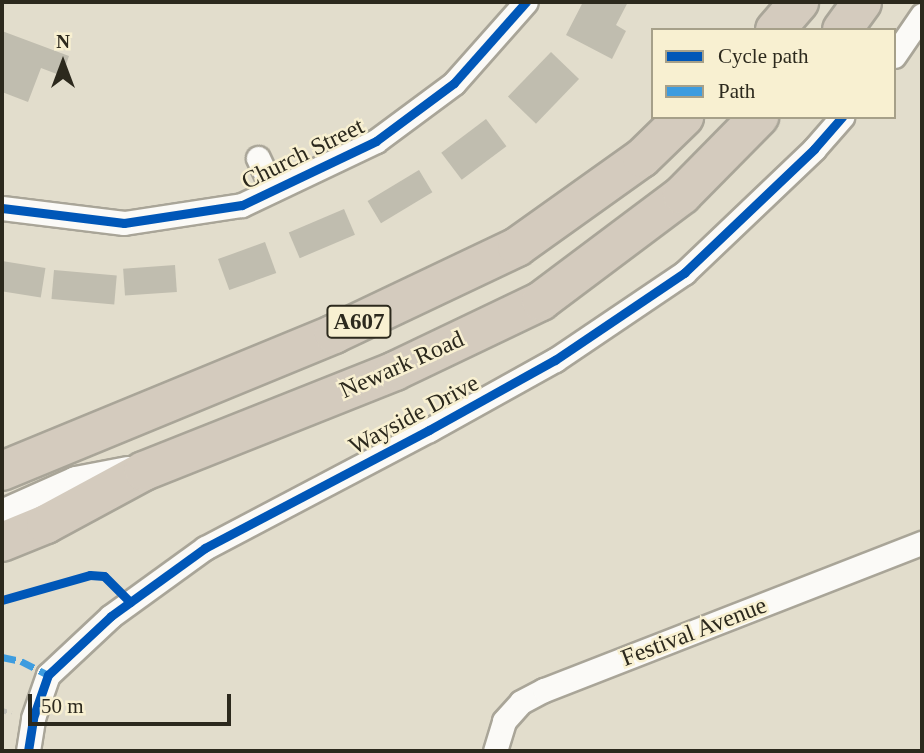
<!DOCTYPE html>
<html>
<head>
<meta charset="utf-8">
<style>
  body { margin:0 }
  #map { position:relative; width:924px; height:753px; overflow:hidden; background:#e2ddcc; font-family:Georgia,serif }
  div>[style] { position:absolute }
  .building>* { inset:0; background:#c0bdaf; transform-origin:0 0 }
  .path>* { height:4.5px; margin-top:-2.25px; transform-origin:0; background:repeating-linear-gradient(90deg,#c3c2bb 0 5px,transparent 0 10px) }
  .roads { filter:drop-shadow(2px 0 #a9a598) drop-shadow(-2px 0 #a9a598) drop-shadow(0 2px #a9a598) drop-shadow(0 -2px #a9a598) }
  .street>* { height:23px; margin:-11.5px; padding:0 11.5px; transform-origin:11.5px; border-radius:11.5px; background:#fbfaf7 }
  .secondary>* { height:33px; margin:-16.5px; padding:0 16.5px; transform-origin:16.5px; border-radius:16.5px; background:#fbfaf7 }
  .highway>* { height:38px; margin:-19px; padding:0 19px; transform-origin:19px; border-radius:19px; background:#d4cbbe }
  .quiet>* { height:7px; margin-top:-3.5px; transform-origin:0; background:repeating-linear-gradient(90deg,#3d9cdf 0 14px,transparent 0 21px) }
  .cycleway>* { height:9px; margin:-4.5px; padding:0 4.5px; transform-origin:4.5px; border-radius:4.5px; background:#0057b8 }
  span { translate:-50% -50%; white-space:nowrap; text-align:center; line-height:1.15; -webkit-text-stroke:5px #f8f0d1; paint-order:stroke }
  .shield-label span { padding:2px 5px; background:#f8f0d1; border:2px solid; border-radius:5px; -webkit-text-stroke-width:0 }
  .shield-label { font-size:23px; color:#2c291d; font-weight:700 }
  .street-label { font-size:24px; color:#2c291d }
  .frame { position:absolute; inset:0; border:4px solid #2c291d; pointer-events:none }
  .legend { position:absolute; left:651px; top:28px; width:245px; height:91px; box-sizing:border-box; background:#f8f0d1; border:2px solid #a6a089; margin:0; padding:9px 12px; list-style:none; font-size:21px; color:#2c291d }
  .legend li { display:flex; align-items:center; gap:14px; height:35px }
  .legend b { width:35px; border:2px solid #a6a089 }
  .north { position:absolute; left:28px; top:28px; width:70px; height:70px; -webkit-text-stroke:5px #f8f0d1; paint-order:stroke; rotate:0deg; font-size:19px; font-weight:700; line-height:28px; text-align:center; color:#2c291d }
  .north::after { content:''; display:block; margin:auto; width:24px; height:32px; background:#2c291d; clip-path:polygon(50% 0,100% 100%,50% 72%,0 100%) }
  .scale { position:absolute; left:28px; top:694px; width:203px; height:32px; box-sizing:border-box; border:4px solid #2c291d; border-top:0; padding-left:9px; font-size:21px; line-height:24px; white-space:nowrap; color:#2c291d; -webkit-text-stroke:5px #f8f0d1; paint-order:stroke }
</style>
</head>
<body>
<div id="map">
  <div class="building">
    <div style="clip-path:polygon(583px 2px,628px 2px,616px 25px,626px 31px,612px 59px,566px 35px)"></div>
    <div style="clip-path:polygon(2px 31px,69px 56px,62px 76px,41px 68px,28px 102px,2px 92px)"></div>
    <div style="left:551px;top:52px;width:39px;height:62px;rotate:44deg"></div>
    <div style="left:486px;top:119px;width:34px;height:56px;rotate:53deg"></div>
    <div style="left:419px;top:170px;width:26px;height:60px;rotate:59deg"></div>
    <div style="left:344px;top:209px;width:28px;height:60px;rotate:67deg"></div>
    <div style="left:265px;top:242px;width:33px;height:50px;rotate:70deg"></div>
    <div style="left:2px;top:261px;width:44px;height:30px;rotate:9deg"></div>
    <div style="left:175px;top:265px;width:27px;height:52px;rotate:86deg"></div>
    <div style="left:54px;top:270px;width:63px;height:29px;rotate:5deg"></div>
  </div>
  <div class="path">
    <div style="left:2px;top:710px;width:10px;rotate:17deg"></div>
  </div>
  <div class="roads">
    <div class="street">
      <div style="left:894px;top:56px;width:50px;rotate:-55.7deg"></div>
      <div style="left:258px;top:158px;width:35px;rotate:65deg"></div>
      <div style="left:2px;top:208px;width:123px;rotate:7deg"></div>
      <div style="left:124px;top:223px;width:119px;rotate:-8.7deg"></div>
      <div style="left:242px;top:205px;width:148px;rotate:-25.5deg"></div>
      <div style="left:376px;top:141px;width:97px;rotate:-36.6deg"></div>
      <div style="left:454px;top:83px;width:108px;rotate:-48.4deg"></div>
      <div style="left:28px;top:751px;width:33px;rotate:-81deg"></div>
      <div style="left:33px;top:718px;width:46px;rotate:-70.8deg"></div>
      <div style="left:48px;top:675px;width:86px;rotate:-43.1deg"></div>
      <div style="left:111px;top:616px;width:116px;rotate:-35.9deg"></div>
      <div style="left:205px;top:548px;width:253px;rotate:-27.8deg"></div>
      <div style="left:429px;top:430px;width:144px;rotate:-29.1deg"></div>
      <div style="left:555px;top:360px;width:156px;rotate:-34deg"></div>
      <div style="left:684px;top:273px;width:180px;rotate:-43.6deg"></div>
      <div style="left:814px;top:149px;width:43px;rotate:-48.8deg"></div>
      <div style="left:495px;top:751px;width:31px;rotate:-73deg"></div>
      <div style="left:504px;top:721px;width:25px;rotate:-48deg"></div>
      <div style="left:521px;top:702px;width:26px;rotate:-28deg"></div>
      <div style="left:544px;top:690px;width:406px;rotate:-21.3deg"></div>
    </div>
    <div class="secondary">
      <div style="left:2px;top:516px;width:81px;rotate:-24deg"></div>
      <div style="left:76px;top:483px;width:53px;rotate:-10.9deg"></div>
    </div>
    <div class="highway">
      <div style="left:775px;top:30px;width:37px;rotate:-49deg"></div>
      <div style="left:842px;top:30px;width:34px;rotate:-54deg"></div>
      <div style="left:2px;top:471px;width:359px;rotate:-22.4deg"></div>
      <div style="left:334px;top:334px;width:203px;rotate:-25.4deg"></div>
      <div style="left:517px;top:247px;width:153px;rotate:-35.5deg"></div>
      <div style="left:642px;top:158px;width:59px;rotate:-44.3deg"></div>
      <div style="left:2px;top:542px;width:48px;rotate:-22.2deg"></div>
      <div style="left:46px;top:524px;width:111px;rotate:-28.4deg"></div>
      <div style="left:144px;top:471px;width:270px;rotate:-21.7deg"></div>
      <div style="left:395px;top:371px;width:162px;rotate:-25.6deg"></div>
      <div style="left:541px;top:301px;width:176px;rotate:-36.9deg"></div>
      <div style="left:682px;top:195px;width:110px;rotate:-45.4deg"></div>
    </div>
  </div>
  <div class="quiet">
    <div style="left:2px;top:657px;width:19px;rotate:12deg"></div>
    <div style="left:21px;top:661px;width:30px;rotate:27deg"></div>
  </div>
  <div class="cycleway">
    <div style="left:2px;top:208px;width:123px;rotate:7deg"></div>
    <div style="left:124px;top:223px;width:119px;rotate:-8.7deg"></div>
    <div style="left:242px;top:205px;width:148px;rotate:-25.5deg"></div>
    <div style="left:376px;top:141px;width:97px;rotate:-36.6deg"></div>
    <div style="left:454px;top:83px;width:108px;rotate:-48.4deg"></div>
    <div style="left:2px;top:600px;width:91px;rotate:-15.9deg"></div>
    <div style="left:90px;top:575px;width:14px;rotate:4deg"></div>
    <div style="left:104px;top:576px;width:37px;rotate:45deg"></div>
    <div style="left:28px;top:751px;width:33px;rotate:-81deg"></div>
    <div style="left:33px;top:718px;width:46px;rotate:-70.8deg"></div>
    <div style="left:48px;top:675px;width:86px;rotate:-43.1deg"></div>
    <div style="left:111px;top:616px;width:116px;rotate:-35.9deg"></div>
    <div style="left:205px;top:548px;width:253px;rotate:-27.8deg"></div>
    <div style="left:429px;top:430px;width:144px;rotate:-29.1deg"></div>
    <div style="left:555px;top:360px;width:156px;rotate:-34deg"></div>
    <div style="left:684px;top:273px;width:180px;rotate:-43.6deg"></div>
    <div style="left:814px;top:149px;width:43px;rotate:-48.8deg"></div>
  </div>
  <div class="shield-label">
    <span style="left:359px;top:322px">A607</span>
  </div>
  <div class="street-label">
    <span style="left:303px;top:154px;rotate:-26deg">Church Street</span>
    <span style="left:402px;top:365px;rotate:-24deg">Newark Road</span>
    <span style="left:414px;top:415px;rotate:-28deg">Wayside Drive</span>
    <span style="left:694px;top:632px;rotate:-21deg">Festival Avenue</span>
  </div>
  <div class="frame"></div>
  <ul class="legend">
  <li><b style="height:9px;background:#0057b8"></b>Cycle path</li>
  <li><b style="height:9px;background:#3d9cdf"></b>Path</li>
  </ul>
  <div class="north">N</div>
  <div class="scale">50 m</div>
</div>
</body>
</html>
